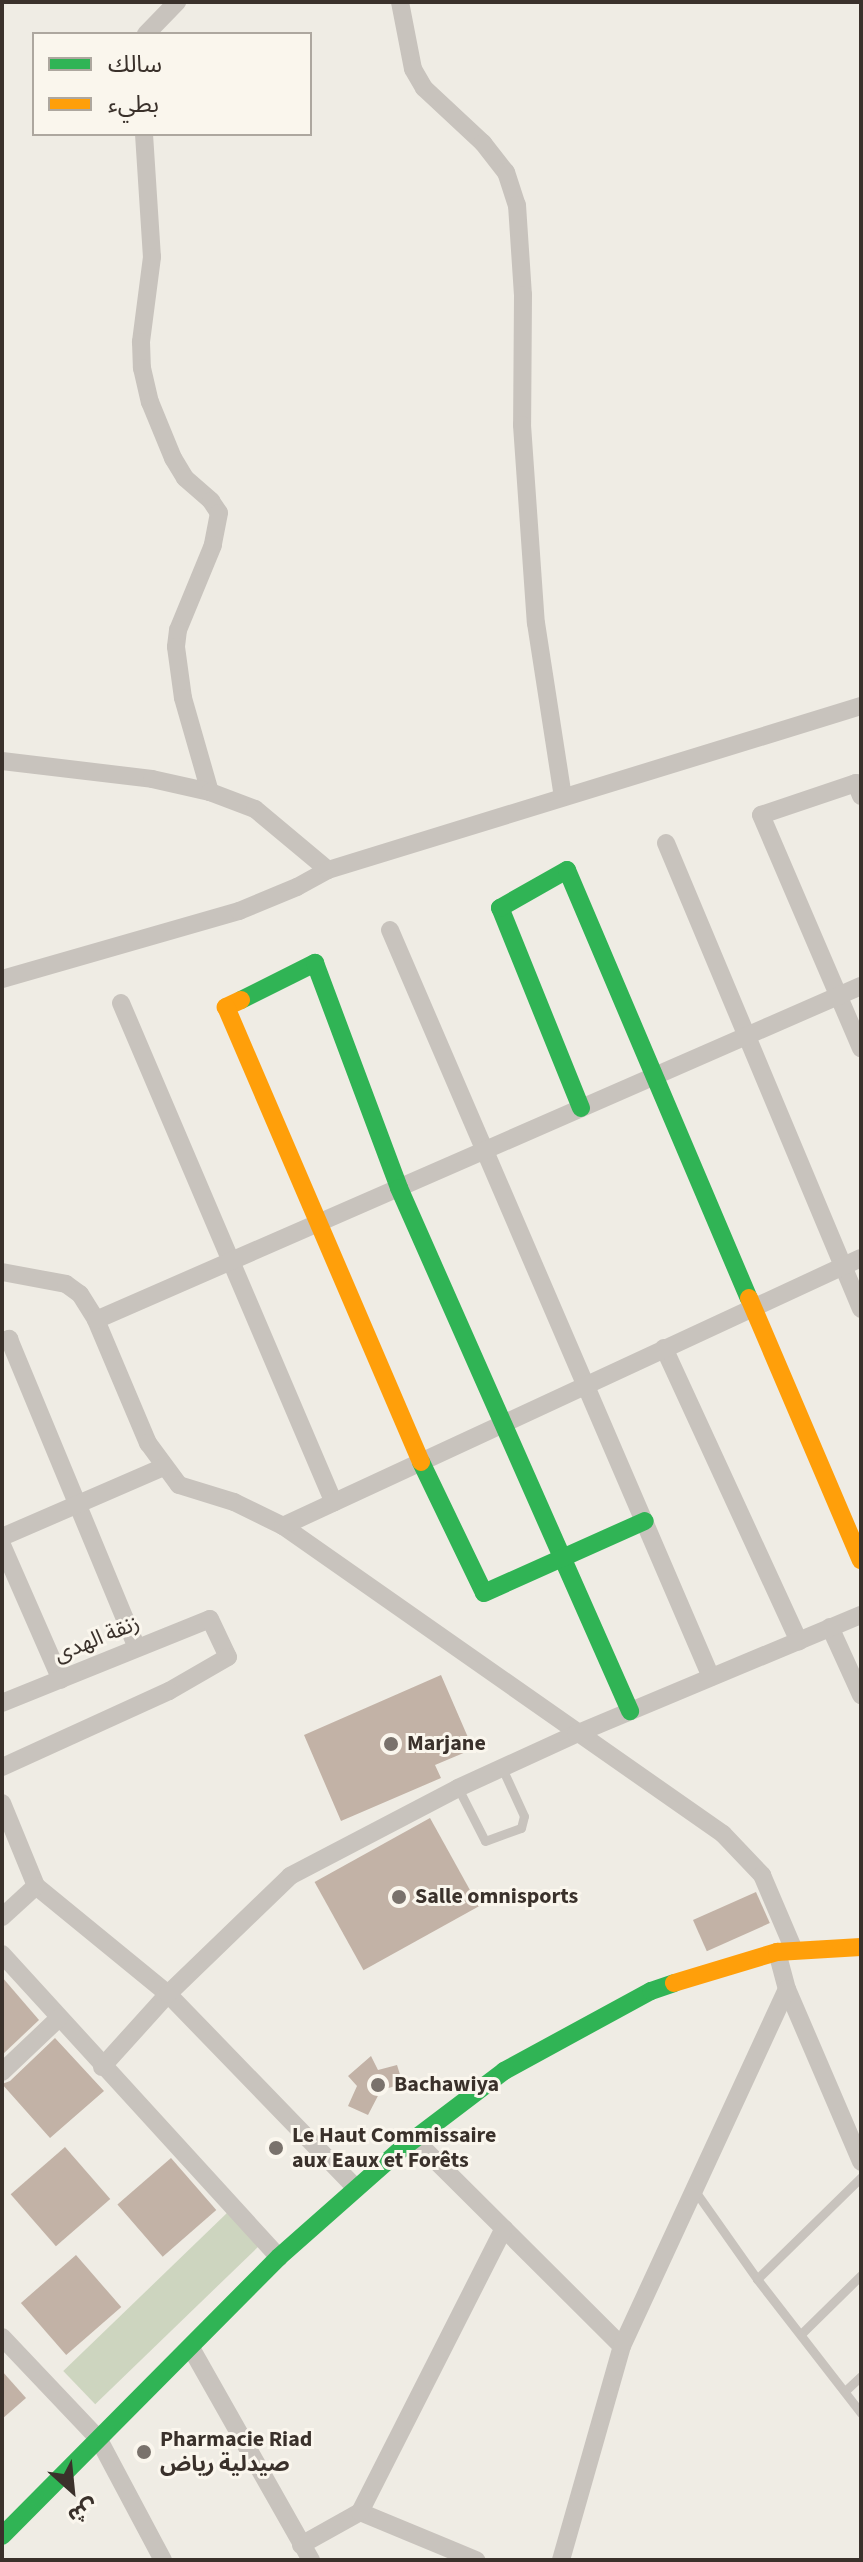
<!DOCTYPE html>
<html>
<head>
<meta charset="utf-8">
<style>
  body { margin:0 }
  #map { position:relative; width:863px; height:2562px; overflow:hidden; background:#efece4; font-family:"Source Sans 3","Noto Sans Arabic",sans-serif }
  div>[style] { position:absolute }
  .green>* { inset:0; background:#cdd5bf; transform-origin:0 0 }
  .building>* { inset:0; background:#c2b2a6; transform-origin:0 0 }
  .lane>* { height:9px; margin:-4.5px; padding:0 4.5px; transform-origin:4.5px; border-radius:4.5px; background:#c8c3bd }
  .street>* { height:18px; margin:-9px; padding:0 9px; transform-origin:9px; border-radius:9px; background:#c8c3bd }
  .fast>* { height:18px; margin:-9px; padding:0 9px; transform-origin:9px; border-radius:9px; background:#30b455 }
  .slow>* { height:18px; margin:-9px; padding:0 9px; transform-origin:9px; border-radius:9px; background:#ff9f0a }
  .dots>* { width:22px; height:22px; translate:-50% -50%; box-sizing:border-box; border:4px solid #faf6ed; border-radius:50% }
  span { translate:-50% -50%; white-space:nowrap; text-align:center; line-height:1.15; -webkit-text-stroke:6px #faf6ed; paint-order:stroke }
  .street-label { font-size:22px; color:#3a312b }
  .poi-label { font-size:22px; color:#3a312b; font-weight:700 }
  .left { translate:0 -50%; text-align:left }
  .frame { position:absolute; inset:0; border:4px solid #3a312b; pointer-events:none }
  .legend { position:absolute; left:32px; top:32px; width:280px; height:104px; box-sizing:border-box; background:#faf6ed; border:2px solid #ada79f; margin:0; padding:10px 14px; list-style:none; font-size:24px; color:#3a312b }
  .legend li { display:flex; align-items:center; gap:16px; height:40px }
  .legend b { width:40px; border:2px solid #ada79f }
  .north { position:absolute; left:32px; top:2450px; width:80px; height:80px; -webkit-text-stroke:6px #faf6ed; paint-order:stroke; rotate:153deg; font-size:22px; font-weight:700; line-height:32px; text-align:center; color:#3a312b }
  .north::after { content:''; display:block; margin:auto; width:28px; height:36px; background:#3a312b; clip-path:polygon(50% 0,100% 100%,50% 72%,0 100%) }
</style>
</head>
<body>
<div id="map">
  <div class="green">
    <div style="left:228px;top:2212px;width:46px;height:229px;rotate:46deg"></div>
  </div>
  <div class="building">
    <div style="clip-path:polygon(441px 1675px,473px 1749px,435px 1765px,441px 1778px,341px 1821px,304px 1735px)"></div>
    <div style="left:430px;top:1818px;width:101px;height:132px;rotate:61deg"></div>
    <div style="left:756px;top:1892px;width:34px;height:69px;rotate:66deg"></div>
    <div style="clip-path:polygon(2px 1977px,39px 2020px,2px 2055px)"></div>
    <div style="clip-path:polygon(55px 2038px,104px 2091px,50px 2138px,2px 2084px,10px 2081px)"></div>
    <div style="clip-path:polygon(371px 2056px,378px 2070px,397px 2065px,403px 2084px,381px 2090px,368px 2115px,348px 2106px,357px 2086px,348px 2076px)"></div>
    <div style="left:65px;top:2147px;width:69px;height:72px;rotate:49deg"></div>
    <div style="left:171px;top:2158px;width:69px;height:71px;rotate:49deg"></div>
    <div style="left:76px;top:2255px;width:69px;height:73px;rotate:49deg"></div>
    <div style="clip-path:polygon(2px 2371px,26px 2398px,2px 2419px)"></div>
  </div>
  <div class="lane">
    <div style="left:458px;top:1788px;width:59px;rotate:63deg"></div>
    <div style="left:485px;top:1841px;width:38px;rotate:-20deg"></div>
    <div style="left:521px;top:1828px;width:12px;rotate:-76deg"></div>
    <div style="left:524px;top:1816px;width:53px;rotate:-114.6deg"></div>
    <div style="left:695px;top:2191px;width:108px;rotate:54.8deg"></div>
    <div style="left:757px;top:2279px;width:170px;rotate:52.2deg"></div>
    <div style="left:757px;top:2279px;width:146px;rotate:-44.4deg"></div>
    <div style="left:801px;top:2334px;width:84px;rotate:-44.5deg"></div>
    <div style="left:845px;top:2391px;width:22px;rotate:-43deg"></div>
  </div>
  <div class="street">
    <div style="left:400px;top:2px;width:68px;rotate:79deg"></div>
    <div style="left:413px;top:69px;width:22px;rotate:60deg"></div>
    <div style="left:424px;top:88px;width:81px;rotate:43deg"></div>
    <div style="left:483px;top:143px;width:37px;rotate:52deg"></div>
    <div style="left:506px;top:172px;width:35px;rotate:72deg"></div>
    <div style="left:517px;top:205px;width:90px;rotate:86.2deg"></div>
    <div style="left:523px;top:295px;width:130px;rotate:90.4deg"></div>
    <div style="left:522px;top:425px;width:198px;rotate:86deg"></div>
    <div style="left:536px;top:623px;width:176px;rotate:81.2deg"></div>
    <div style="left:146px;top:34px;width:45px;rotate:-45.9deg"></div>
    <div style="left:144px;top:134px;width:123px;rotate:86.3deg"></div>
    <div style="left:152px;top:257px;width:86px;rotate:97.4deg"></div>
    <div style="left:141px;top:342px;width:26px;rotate:88deg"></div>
    <div style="left:142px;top:368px;width:35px;rotate:77deg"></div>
    <div style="left:150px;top:402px;width:61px;rotate:67.7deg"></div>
    <div style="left:173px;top:458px;width:23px;rotate:59deg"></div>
    <div style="left:185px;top:478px;width:35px;rotate:41deg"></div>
    <div style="left:211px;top:501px;width:14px;rotate:56deg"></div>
    <div style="left:219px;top:513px;width:33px;rotate:101deg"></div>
    <div style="left:213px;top:545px;width:92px;rotate:112.4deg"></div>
    <div style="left:178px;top:630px;width:17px;rotate:97deg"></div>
    <div style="left:176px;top:647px;width:51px;rotate:82.2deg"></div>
    <div style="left:183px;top:698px;width:98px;rotate:74deg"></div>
    <div style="left:2px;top:761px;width:151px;rotate:6.8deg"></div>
    <div style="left:152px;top:779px;width:59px;rotate:12.6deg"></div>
    <div style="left:210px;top:792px;width:48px;rotate:20.7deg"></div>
    <div style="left:255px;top:809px;width:95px;rotate:39.9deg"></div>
    <div style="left:861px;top:796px;width:14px;rotate:-111deg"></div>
    <div style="left:856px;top:783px;width:100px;rotate:161.4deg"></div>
    <div style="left:761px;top:815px;width:254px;rotate:66.8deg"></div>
    <div style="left:666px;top:843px;width:505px;rotate:67.29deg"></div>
    <div style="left:390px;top:930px;width:813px;rotate:66.75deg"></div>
    <div style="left:2px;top:979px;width:247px;rotate:-16deg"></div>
    <div style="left:239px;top:911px;width:63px;rotate:-22.5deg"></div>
    <div style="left:297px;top:887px;width:35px;rotate:-29deg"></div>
    <div style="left:328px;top:870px;width:558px;rotate:-17.1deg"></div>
    <div style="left:121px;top:1003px;width:543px;rotate:66.93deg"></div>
    <div style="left:2px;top:1272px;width:65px;rotate:10.6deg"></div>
    <div style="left:66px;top:1284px;width:17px;rotate:36deg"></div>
    <div style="left:80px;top:1294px;width:31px;rotate:58deg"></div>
    <div style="left:96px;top:1320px;width:134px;rotate:67.1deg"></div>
    <div style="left:148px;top:1443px;width:52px;rotate:53.6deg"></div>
    <div style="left:179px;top:1485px;width:58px;rotate:17.2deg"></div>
    <div style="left:234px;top:1502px;width:55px;rotate:26.1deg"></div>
    <div style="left:283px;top:1526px;width:537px;rotate:34.99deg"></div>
    <div style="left:723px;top:1834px;width:57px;rotate:46.4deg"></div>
    <div style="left:762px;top:1875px;width:82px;rotate:66.9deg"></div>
    <div style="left:96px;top:1320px;width:835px;rotate:-23.59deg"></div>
    <div style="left:2px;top:1342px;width:8px;rotate:-23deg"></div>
    <div style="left:9px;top:1339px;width:334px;rotate:67.5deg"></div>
    <div style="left:664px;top:1348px;width:323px;rotate:65.3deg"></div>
    <div style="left:283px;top:1526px;width:637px;rotate:-24.88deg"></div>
    <div style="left:2px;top:1537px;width:176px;rotate:-23.4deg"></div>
    <div style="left:2px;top:1545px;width:147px;rotate:66.4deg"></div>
    <div style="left:830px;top:1627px;width:75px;rotate:65.5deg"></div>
    <div style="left:2px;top:1703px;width:224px;rotate:-22deg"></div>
    <div style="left:210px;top:1619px;width:42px;rotate:64.7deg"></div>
    <div style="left:228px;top:1657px;width:68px;rotate:150deg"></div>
    <div style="left:169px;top:1691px;width:183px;rotate:155.5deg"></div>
    <div style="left:2px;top:1803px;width:90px;rotate:67.7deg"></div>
    <div style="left:36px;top:1886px;width:171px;rotate:39.3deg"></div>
    <div style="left:168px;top:1994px;width:270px;rotate:45.9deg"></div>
    <div style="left:2px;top:1917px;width:46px;rotate:-42.4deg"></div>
    <div style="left:777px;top:1952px;width:38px;rotate:75deg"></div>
    <div style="left:787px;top:1989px;width:188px;rotate:66.8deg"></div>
    <div style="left:2px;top:1954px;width:411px;rotate:47.6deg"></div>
    <div style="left:102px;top:2067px;width:98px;rotate:-47.9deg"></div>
    <div style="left:168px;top:1994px;width:170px;rotate:-44deg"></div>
    <div style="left:290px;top:1876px;width:190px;rotate:-27.6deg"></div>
    <div style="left:458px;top:1788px;width:130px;rotate:-24.6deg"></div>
    <div style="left:576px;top:1734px;width:309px;rotate:-22.7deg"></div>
    <div style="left:2px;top:2072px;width:79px;rotate:-43.5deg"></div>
    <div style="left:415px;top:2140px;width:292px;rotate:44.9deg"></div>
    <div style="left:2px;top:2337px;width:139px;rotate:46.5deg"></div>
    <div style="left:98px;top:2438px;width:138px;rotate:62deg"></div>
    <div style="left:191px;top:2348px;width:244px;rotate:60.5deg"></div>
    <div style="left:360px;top:2512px;width:126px;rotate:22.5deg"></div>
    <div style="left:301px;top:2545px;width:68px;rotate:-29.2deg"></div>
    <div style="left:360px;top:2512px;width:318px;rotate:-63.1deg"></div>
    <div style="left:561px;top:2560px;width:223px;rotate:-74.1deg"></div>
    <div style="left:622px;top:2346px;width:393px;rotate:-65.2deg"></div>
  </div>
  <div class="fast">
    <div style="left:241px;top:1000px;width:83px;rotate:-26.6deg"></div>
    <div style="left:315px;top:963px;width:240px;rotate:69.5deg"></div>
    <div style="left:399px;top:1188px;width:572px;rotate:66.17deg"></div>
    <div style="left:581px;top:1108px;width:216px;rotate:-112deg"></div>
    <div style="left:500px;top:908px;width:77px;rotate:-29.6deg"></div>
    <div style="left:567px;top:870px;width:465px;rotate:67deg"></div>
    <div style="left:421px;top:1462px;width:145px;rotate:64.3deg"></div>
    <div style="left:484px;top:1593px;width:176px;rotate:-24.1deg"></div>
    <div style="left:2px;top:2536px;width:393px;rotate:-45.2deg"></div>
    <div style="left:279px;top:2257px;width:162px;rotate:-41.5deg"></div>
    <div style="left:400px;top:2150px;width:131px;rotate:-37.2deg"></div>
    <div style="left:504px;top:2071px;width:167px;rotate:-28.6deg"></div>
    <div style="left:651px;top:1991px;width:24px;rotate:-19deg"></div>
  </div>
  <div class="slow">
    <div style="left:241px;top:1000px;width:17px;rotate:155deg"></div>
    <div style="left:226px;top:1007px;width:495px;rotate:66.8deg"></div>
    <div style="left:749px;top:1298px;width:285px;rotate:66.9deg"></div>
    <div style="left:674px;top:1983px;width:108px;rotate:-16.8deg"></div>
    <div style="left:777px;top:1952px;width:84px;rotate:-3.4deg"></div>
  </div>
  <div class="dots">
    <div style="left:391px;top:1744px;background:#79726c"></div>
    <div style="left:399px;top:1897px;background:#79726c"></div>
    <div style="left:378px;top:2085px;background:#79726c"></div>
    <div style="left:276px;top:2148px;background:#79726c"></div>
    <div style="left:144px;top:2452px;background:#79726c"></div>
  </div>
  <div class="street-label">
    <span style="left:97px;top:1639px;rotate:-22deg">زنقة الهدى</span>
  </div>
  <div class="poi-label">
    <span class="left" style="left:407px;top:1744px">Marjane</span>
    <span class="left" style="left:415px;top:1897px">Salle omnisports</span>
    <span class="left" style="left:394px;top:2085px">Bachawiya</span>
    <span class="left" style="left:292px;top:2148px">Le Haut Commissaire<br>aux Eaux et Forêts</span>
    <span class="left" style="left:160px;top:2452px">Pharmacie Riad<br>صيدلية رياض</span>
  </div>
  <div class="frame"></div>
  <ul class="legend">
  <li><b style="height:10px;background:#30b455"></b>سالك</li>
  <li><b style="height:10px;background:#ff9f0a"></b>بطيء</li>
  </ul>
  <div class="north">ش</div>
</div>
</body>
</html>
